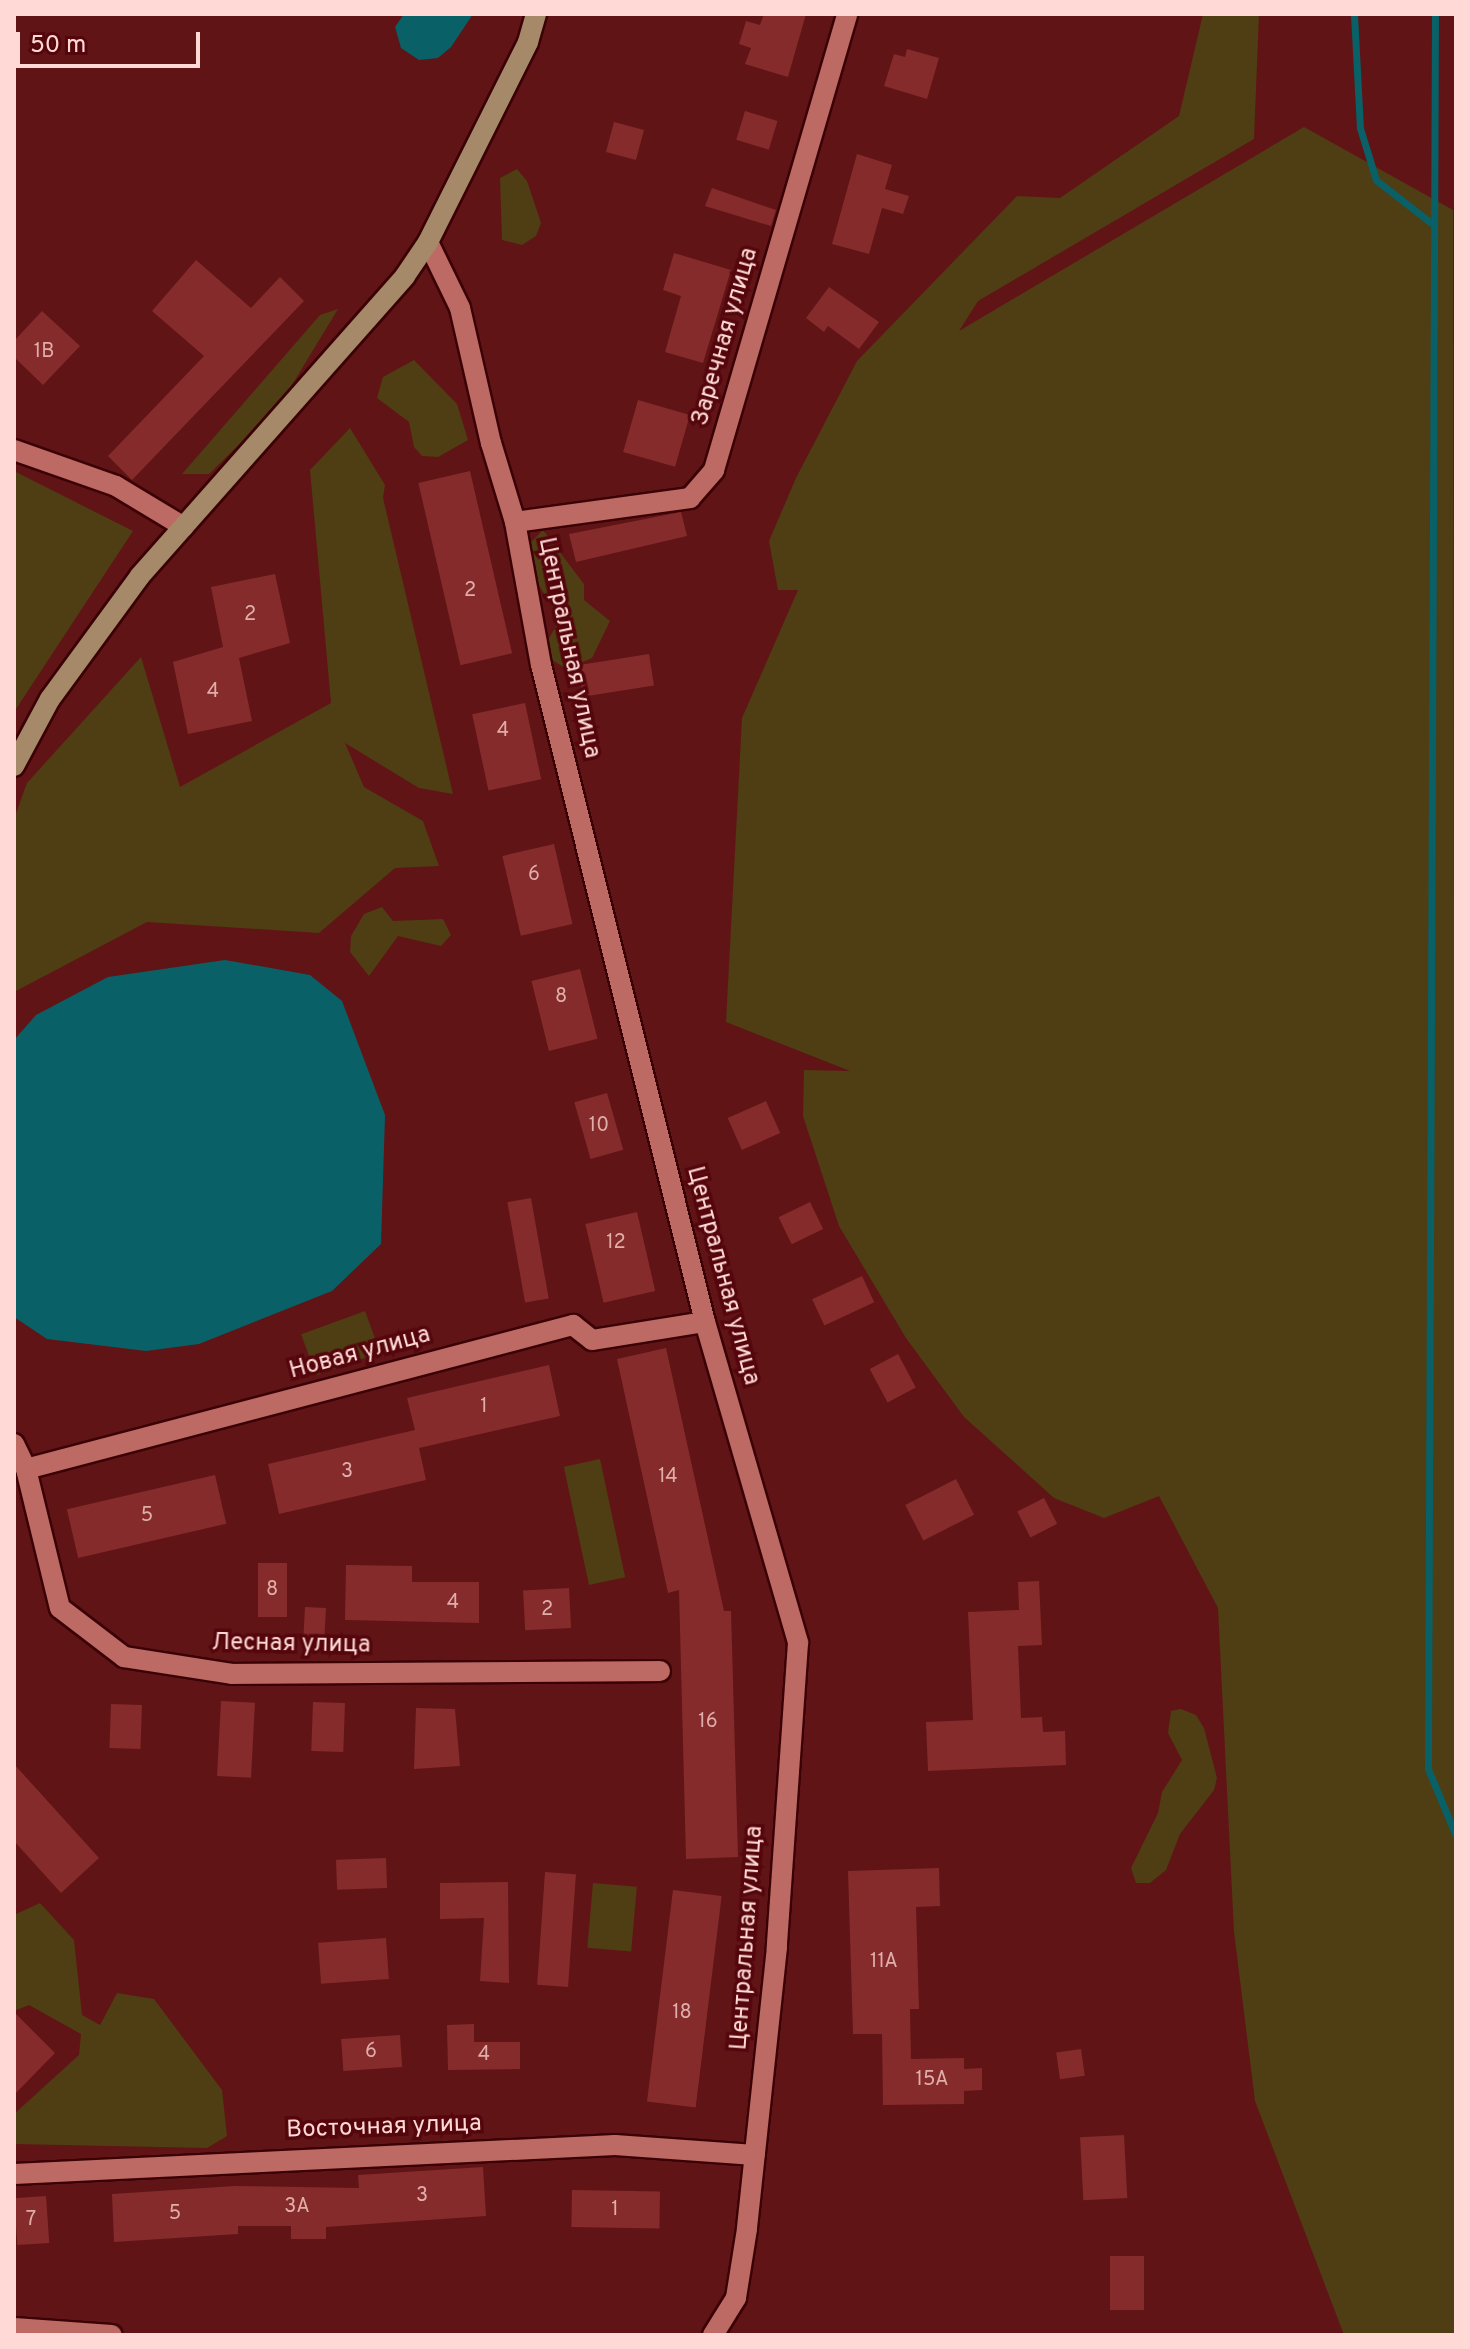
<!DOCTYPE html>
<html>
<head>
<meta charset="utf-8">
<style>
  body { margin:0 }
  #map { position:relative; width:1470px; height:2349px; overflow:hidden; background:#601416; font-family:Overpass,sans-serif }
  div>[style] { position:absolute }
  .green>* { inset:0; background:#4f3d13; transform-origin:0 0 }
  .water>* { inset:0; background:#096067 }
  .stream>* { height:7px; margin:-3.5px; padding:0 3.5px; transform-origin:3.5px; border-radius:3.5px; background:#096067 }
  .building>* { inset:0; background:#852b2b; transform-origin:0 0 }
  .roads { filter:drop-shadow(2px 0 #3b0206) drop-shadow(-2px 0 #3b0206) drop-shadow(0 2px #3b0206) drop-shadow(0 -2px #3b0206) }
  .street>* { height:20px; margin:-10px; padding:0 10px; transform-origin:10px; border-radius:10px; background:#bd6964 }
  .secondary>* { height:20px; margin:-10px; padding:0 10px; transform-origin:10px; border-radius:10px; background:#a58968 }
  span { translate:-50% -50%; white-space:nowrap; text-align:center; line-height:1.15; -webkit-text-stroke:7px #54060c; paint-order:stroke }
  .number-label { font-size:20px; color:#e0aeaa }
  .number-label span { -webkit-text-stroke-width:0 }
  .street-label { font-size:24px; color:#ffd9d5 }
  .frame { position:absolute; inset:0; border:16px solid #ffd9d5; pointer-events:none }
  .scale { position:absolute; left:16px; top:32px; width:184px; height:36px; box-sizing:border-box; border:4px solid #ffd9d5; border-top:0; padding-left:10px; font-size:24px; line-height:28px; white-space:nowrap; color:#ffd9d5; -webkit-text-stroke:6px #54060c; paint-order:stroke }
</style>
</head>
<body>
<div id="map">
  <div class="green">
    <div style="clip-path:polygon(1203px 14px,1259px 14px,1254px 139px,978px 301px,959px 331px,1304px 127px,1453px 210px,1456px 2335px,1344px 2335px,1255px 2101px,1234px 1932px,1218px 1608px,1159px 1496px,1104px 1518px,1054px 1498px,964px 1417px,906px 1338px,839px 1226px,803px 1116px,804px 1070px,850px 1071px,726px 1022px,742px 718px,798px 590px,778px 590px,769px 541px,796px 478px,857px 361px,1017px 196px,1060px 198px,1179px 116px)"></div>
    <div style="clip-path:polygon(517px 169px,527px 181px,541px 223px,536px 236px,522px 245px,502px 240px,500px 178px)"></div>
    <div style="clip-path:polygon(338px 309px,281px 403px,209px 474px,182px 474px,320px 315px)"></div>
    <div style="clip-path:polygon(414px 360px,457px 404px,468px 440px,438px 457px,422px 456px,414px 447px,409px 422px,377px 398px,383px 377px)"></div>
    <div style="clip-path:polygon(350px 428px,385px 485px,383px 498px,453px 794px,419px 788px,345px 743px,364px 787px,423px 821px,439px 866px,395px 868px,319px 933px,147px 922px,14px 992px,14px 819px,27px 783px,141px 657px,180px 787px,331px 703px,310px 470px)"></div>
    <div style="clip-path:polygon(14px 471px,133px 531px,14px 712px)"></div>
    <div style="clip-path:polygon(543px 530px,584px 584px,584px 600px,610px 621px,592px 658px,567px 669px,552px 660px,548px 640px,560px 619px,530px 571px,529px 544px)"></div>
    <div style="clip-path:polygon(382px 907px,393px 921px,443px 919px,451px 935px,441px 946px,398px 936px,369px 976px,350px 952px,351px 936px,364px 914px)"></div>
    <div style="left:365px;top:1311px;width:44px;height:68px;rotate:70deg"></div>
    <div style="left:600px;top:1459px;width:121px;height:37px;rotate:78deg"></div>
    <div style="clip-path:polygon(1181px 1709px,1196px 1715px,1204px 1728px,1217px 1778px,1214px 1790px,1180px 1834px,1166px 1870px,1150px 1883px,1136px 1883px,1131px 1868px,1158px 1813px,1162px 1792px,1182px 1760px,1168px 1733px,1171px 1711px)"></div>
    <div style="left:593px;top:1883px;width:44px;height:65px;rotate:5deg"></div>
    <div style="clip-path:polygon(40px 1903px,74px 1940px,82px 2015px,100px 2025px,117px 1993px,154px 1999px,222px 2090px,227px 2136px,207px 2148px,14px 2144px,14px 2114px,79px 2055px,81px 2034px,29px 2005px,14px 2011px,14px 1915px)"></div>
  </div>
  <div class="water">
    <div style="clip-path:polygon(404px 14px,473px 14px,451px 47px,438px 58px,419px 60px,401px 48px,395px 27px)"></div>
    <div style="clip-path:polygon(225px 960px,310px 975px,342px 1001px,385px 1115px,381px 1244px,332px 1291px,199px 1344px,146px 1351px,47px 1339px,14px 1317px,14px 1040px,36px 1015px,108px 977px)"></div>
  </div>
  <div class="stream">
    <div style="left:1354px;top:14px;width:114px;rotate:87deg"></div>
    <div style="left:1360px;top:128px;width:54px;rotate:72.9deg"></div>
    <div style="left:1376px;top:180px;width:70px;rotate:38deg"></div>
    <div style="left:1435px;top:14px;width:1755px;rotate:90.23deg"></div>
    <div style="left:1428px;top:1769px;width:73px;rotate:67.3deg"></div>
  </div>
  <div class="building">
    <div style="clip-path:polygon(764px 14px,806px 14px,788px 77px,745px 64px,751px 48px,739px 44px,746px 21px,760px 25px)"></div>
    <div style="clip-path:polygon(907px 49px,939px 58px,927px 99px,884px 86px,894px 54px,905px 57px)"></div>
    <div style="left:745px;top:111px;width:34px;height:30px;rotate:17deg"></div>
    <div style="left:614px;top:122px;width:31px;height:31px;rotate:15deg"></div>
    <div style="clip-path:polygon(857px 154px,892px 165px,885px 189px,909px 196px,903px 214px,882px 208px,869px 254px,832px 244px)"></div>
    <div style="clip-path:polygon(712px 188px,776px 210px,771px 226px,705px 206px)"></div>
    <div style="clip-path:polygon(674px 253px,731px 270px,703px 363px,665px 352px,681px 296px,663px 290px)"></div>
    <div style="clip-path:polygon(196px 260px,251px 308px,280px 277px,304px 301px,132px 480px,108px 456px,204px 356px,152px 311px)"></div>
    <div style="clip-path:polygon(829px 287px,879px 322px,859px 349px,828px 326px,824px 332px,806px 318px)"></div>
    <div style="clip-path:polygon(42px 311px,80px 346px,43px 385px,14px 357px,14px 341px)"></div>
    <div style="left:638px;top:400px;width:54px;height:54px;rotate:16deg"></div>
    <div style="left:470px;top:471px;width:187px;height:53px;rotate:77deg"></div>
    <div style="clip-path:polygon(681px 512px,687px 536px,576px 562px,569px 534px)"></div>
    <div style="clip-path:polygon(275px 574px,290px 643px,239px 658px,252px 721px,188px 734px,173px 662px,223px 647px,211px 587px)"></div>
    <div style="left:649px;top:654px;width:32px;height:72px;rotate:81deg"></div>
    <div style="left:525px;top:703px;width:78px;height:54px;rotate:78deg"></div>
    <div style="left:554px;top:844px;width:82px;height:53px;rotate:77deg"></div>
    <div style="left:580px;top:969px;width:72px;height:50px;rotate:76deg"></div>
    <div style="left:607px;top:1093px;width:59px;height:34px;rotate:74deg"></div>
    <div style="left:766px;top:1101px;width:35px;height:42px;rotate:66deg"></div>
    <div style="left:531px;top:1198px;width:102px;height:24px;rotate:80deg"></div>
    <div style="left:810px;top:1202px;width:30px;height:35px;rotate:64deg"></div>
    <div style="left:637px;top:1212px;width:81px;height:53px;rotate:77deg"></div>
    <div style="left:862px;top:1276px;width:29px;height:55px;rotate:65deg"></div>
    <div style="clip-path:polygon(666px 1348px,724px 1611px,731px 1611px,738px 1857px,686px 1859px,679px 1590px,668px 1593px,617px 1359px)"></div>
    <div style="left:898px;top:1354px;width:38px;height:32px;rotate:62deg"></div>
    <div style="clip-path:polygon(549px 1365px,560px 1416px,419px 1448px,426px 1480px,279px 1514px,268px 1464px,415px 1430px,407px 1398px)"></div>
    <div style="left:215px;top:1475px;width:50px;height:152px;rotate:77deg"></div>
    <div style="left:956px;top:1479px;width:40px;height:57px;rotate:63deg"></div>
    <div style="left:1044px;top:1498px;width:29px;height:30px;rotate:63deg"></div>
    <div style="left:258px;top:1563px;width:29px;height:54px"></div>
    <div style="clip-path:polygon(346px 1565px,412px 1566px,412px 1582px,479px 1582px,479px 1623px,345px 1620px)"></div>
    <div style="clip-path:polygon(1039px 1581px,1042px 1645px,1018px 1646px,1021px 1718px,1042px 1717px,1043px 1732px,1065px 1731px,1066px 1765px,928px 1771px,926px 1722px,973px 1720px,968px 1612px,1019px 1610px,1018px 1582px)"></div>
    <div style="left:569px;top:1588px;width:40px;height:46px;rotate:87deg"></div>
    <div style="left:305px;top:1607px;width:21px;height:34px;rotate:3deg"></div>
    <div style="left:221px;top:1701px;width:34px;height:75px;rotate:3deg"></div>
    <div style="left:313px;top:1702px;width:32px;height:49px;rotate:2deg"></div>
    <div style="left:111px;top:1704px;width:31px;height:44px;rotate:2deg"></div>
    <div style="clip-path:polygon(416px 1708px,455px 1709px,460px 1766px,414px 1769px)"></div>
    <div style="clip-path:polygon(14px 1764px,99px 1858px,61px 1893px,14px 1841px)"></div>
    <div style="left:386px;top:1858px;width:30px;height:50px;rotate:88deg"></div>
    <div style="clip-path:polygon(939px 1868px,940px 1906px,916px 1907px,919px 2009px,910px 2009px,911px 2059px,964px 2058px,964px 2069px,982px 2068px,982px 2090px,964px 2091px,964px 2104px,883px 2105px,882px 2034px,853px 2034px,848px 1871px)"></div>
    <div style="left:545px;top:1872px;width:31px;height:113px;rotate:4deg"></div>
    <div style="clip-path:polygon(508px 1882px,509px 1983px,480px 1981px,484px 1918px,440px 1919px,440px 1883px)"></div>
    <div style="left:673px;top:1890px;width:49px;height:213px;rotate:7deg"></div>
    <div style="left:386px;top:1938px;width:41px;height:68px;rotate:86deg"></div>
    <div style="clip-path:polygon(14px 2012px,55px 2053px,14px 2095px)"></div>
    <div style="clip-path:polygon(474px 2024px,474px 2042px,520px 2042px,520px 2069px,448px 2070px,447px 2025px)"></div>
    <div style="left:400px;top:2035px;width:32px;height:59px;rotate:86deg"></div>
    <div style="left:1081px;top:2049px;width:27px;height:25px;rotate:82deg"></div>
    <div style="left:1124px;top:2135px;width:63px;height:44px;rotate:87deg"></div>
    <div style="clip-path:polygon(483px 2167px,486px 2216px,326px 2227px,326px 2239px,291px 2239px,291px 2226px,238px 2226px,238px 2234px,114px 2242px,112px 2194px,235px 2186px,359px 2188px,358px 2175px)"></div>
    <div style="left:572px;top:2190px;width:88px;height:37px;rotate:1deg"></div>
    <div style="left:46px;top:2196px;width:47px;height:32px;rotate:86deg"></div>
    <div style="left:1110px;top:2256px;width:34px;height:54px"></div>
  </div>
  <div class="roads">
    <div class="street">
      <div style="left:428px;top:242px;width:73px;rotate:64.1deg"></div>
      <div style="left:460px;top:308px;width:139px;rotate:77.1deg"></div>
      <div style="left:491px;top:443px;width:83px;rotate:73.1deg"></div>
      <div style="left:515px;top:522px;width:145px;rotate:79.7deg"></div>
      <div style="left:541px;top:665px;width:677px;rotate:75.98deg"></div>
      <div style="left:705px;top:1322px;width:334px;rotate:73.8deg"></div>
      <div style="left:798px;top:1643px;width:305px;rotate:94deg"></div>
      <div style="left:777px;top:1947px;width:284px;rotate:96.1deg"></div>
      <div style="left:747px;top:2229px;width:70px;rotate:99.1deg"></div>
      <div style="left:736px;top:2298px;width:44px;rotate:121.9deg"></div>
      <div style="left:14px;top:450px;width:108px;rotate:19.4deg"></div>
      <div style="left:116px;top:486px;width:79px;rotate:31.1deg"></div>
      <div style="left:515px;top:522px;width:177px;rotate:-7.8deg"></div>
      <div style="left:690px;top:498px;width:37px;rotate:-49deg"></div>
      <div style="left:714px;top:470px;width:475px;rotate:-73.7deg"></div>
      <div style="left:14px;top:1444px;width:28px;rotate:64deg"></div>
      <div style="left:26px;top:1469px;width:143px;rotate:76.3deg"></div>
      <div style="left:60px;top:1608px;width:81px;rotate:37.4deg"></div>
      <div style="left:124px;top:1657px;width:109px;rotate:8.9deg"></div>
      <div style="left:232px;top:1674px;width:428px;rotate:-0.4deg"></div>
      <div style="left:26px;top:1469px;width:566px;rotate:-14.75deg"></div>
      <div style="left:573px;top:1325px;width:24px;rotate:38deg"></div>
      <div style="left:592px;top:1340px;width:114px;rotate:-9.1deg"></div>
      <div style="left:14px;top:2174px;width:602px;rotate:-2.76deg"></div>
      <div style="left:615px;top:2145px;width:140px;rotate:4.1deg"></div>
      <div style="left:14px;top:2328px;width:98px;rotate:4.1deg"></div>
    </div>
    <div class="secondary">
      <div style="left:14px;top:766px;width:76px;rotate:-61.8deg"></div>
      <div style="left:50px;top:699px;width:152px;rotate:-53.8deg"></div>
      <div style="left:140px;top:576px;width:400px;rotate:-48.5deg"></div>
      <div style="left:405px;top:276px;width:41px;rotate:-55.9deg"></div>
      <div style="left:428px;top:242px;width:224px;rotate:-63.4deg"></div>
      <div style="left:528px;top:42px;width:29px;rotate:-74deg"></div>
    </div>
  </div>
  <div class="number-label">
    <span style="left:44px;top:352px">1В</span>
    <span style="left:470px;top:591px">2</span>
    <span style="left:250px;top:615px">2</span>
    <span style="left:213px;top:692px">4</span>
    <span style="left:503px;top:731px">4</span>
    <span style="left:534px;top:875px">6</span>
    <span style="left:561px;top:997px">8</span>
    <span style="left:599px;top:1126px">10</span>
    <span style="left:616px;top:1243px">12</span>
    <span style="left:484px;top:1407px">1</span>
    <span style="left:347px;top:1472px">3</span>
    <span style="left:668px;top:1477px">14</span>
    <span style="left:147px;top:1516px">5</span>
    <span style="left:272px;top:1590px">8</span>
    <span style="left:453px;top:1603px">4</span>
    <span style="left:547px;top:1610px">2</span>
    <span style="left:708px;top:1722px">16</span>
    <span style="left:884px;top:1962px">11А</span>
    <span style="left:682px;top:2013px">18</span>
    <span style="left:371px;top:2052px">6</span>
    <span style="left:484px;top:2055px">4</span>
    <span style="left:932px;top:2080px">15А</span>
    <span style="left:422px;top:2196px">3</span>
    <span style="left:297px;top:2207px">3А</span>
    <span style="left:615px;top:2210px">1</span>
    <span style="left:175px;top:2214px">5</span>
    <span style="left:31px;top:2220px">7</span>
  </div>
  <div class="street-label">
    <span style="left:726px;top:337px;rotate:-74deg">Заречная улица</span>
    <span style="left:568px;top:648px;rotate:78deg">Центральная улица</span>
    <span style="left:722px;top:1276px;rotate:75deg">Центральная улица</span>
    <span style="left:360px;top:1354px;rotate:-15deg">Новая улица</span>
    <span style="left:291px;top:1645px;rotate:1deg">Лесная улица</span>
    <span style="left:748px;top:1938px;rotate:-86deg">Центральная улица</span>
    <span style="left:384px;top:2128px;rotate:-2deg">Восточная улица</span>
  </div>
  <div class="frame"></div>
  <div class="scale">50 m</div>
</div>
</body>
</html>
